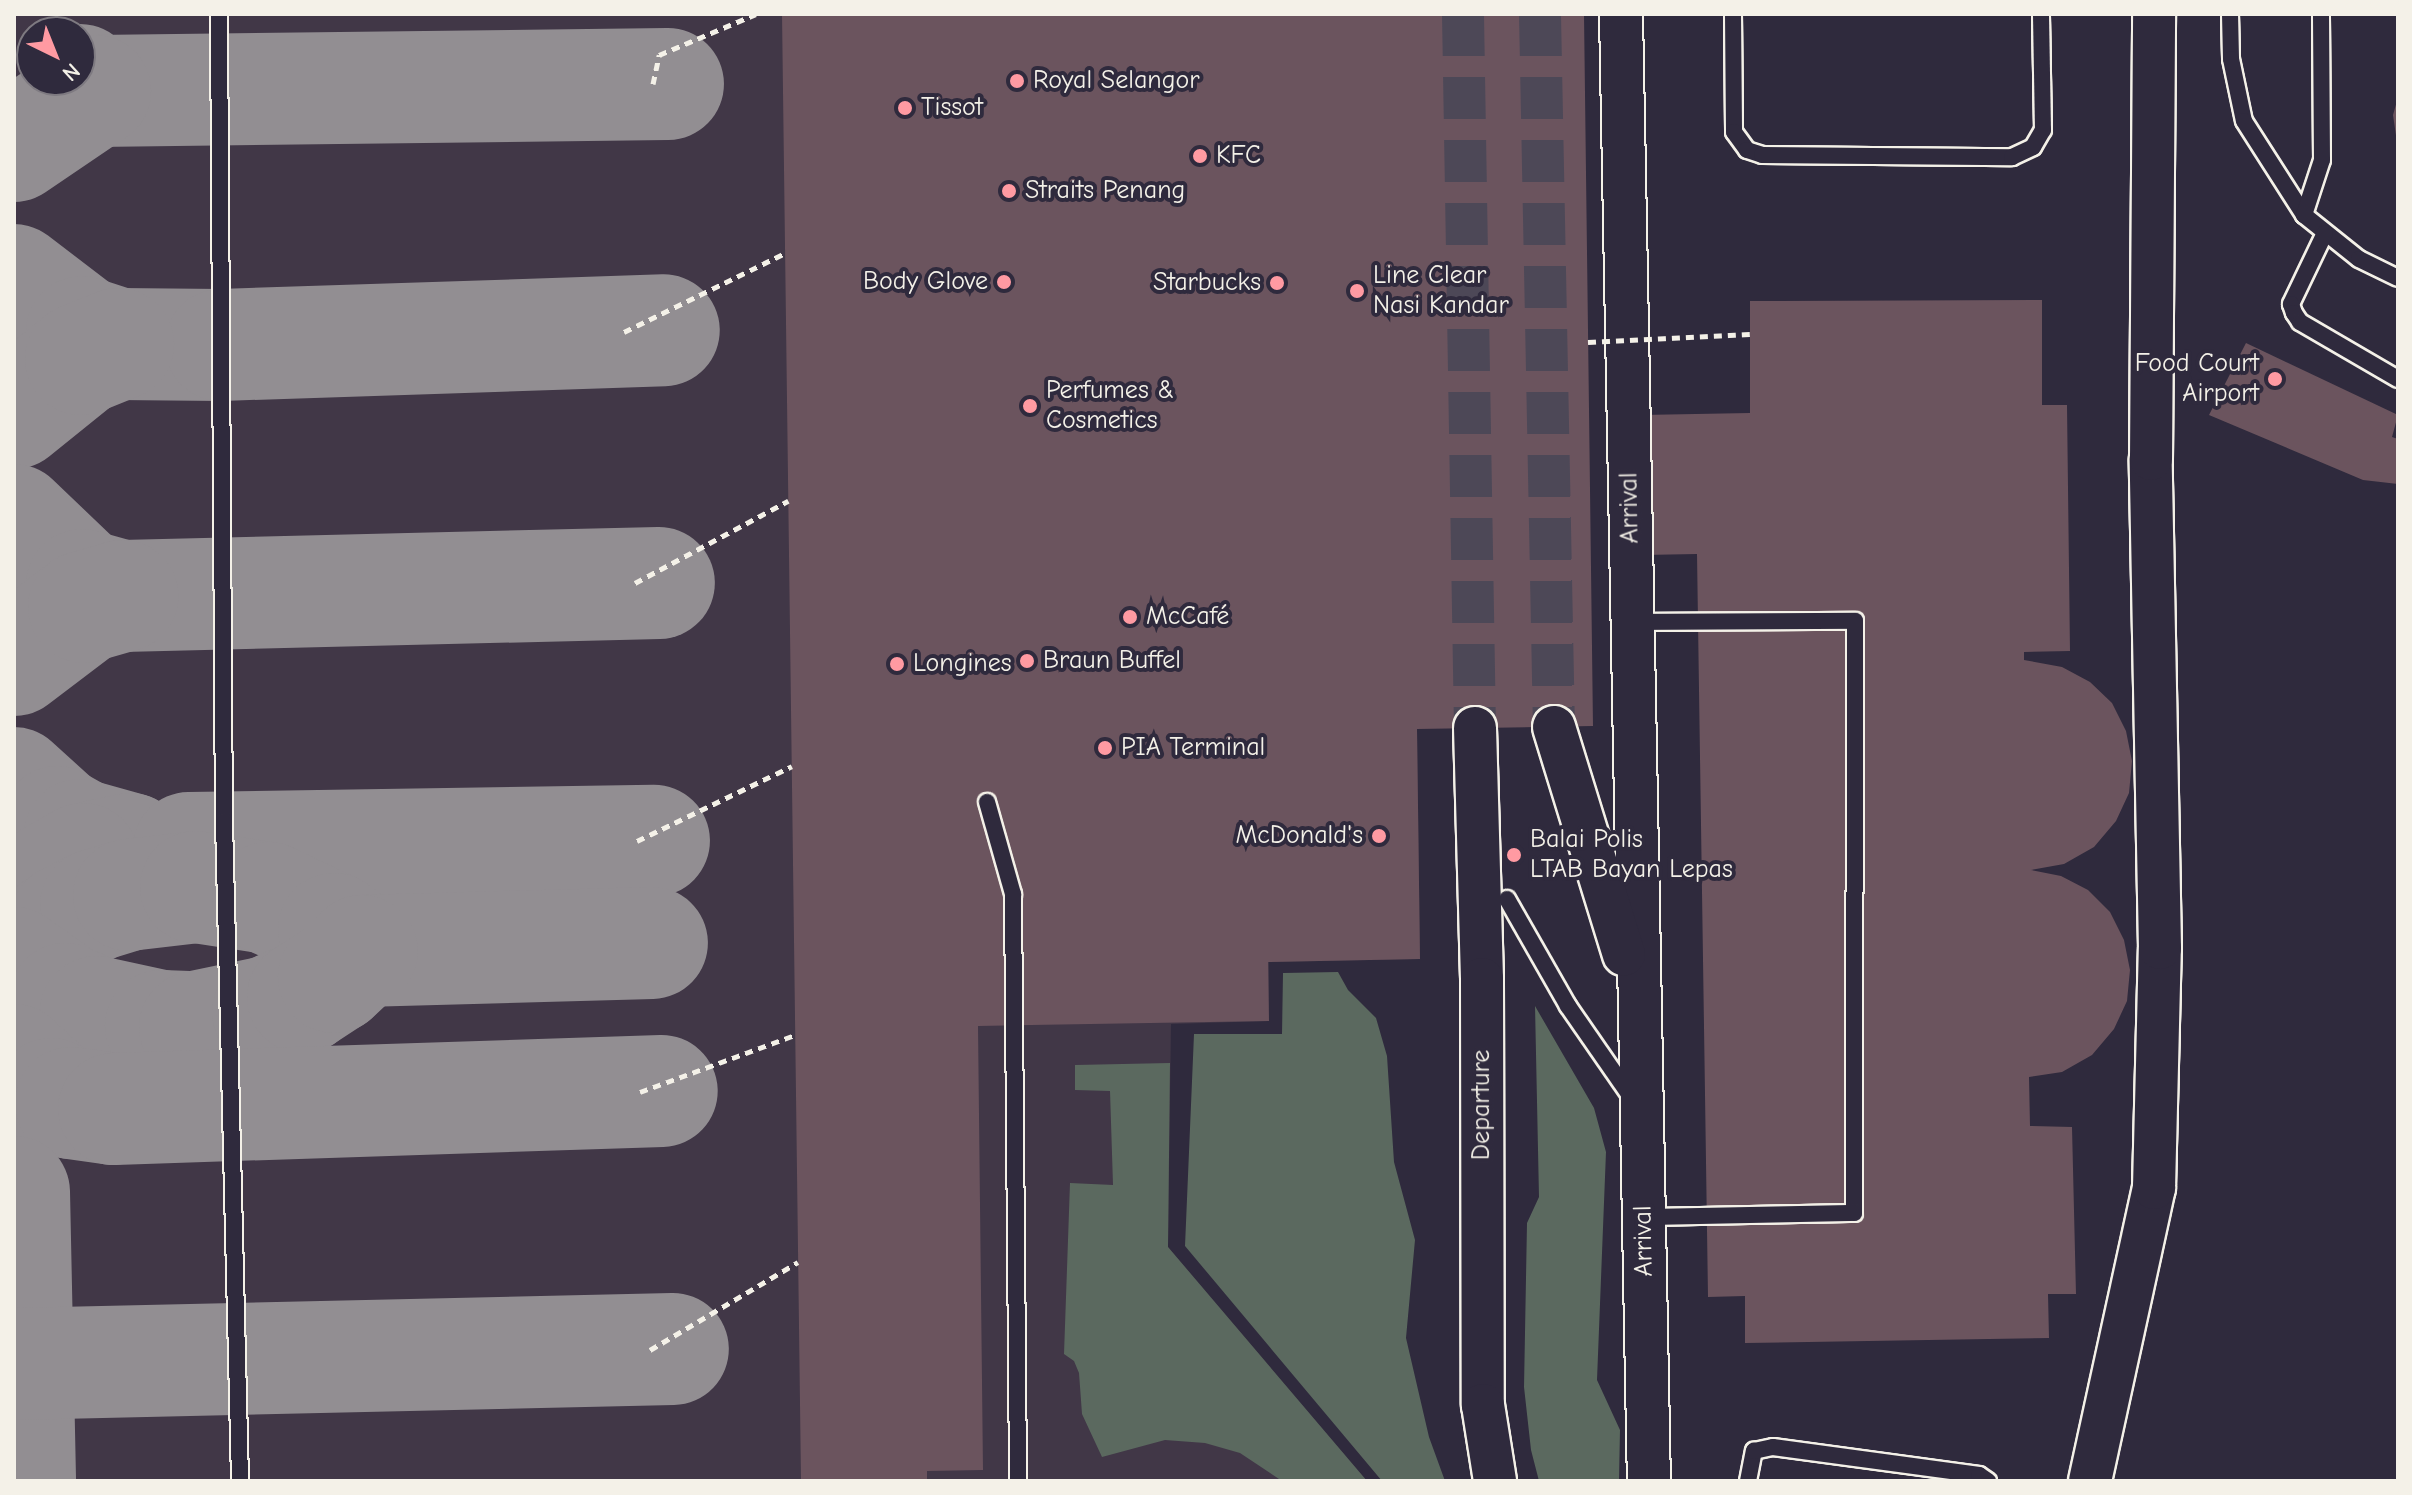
<!DOCTYPE html>
<html>
<head>
<meta charset="utf-8">
<style>
  body { margin:0 }
  #map { position:relative; width:2412px; height:1495px; overflow:hidden; background:#2f2a3d; font-family:"Comic Neue",sans-serif }
  div>[style] { position:absolute }
  .built>* { inset:0; background:#413747 }
  .green>* { inset:0; background:#5b695f }
  .taxiway>* { height:112px; margin:-56px; padding:0 56px; transform-origin:56px; border-radius:56px; background:#928e92 }
  .building>* { inset:0; background:#6b545e }
  .tertiary-tunnel>* { height:42px; margin-top:-21px; transform-origin:0; background:repeating-linear-gradient(90deg,#4d4857 0 42px,transparent 0 63px) }
  .path>* { height:5px; margin-top:-2.5px; transform-origin:0; background:repeating-linear-gradient(90deg,#f4f1e8 0 8px,transparent 0 14px) }
  .roads { filter:drop-shadow(2px 0 #f4f1e8) drop-shadow(-2px 0 #f4f1e8) drop-shadow(0 2px #f4f1e8) drop-shadow(0 -2px #f4f1e8) }
  .service>* { height:16px; margin:-8px; padding:0 8px; transform-origin:8px; border-radius:8px; background:#2f2a3d }
  .tertiary>* { height:42px; margin:-21px; padding:0 21px; transform-origin:21px; border-radius:21px; background:#2f2a3d }
  .path-bridge>* { height:5px; margin-top:-2.5px; transform-origin:0; background:repeating-linear-gradient(90deg,#f4f1e8 0 8px,transparent 0 14px) }
  .dots>* { width:22px; height:22px; translate:-50% -50%; box-sizing:border-box; border:4px solid #2f2a3d; border-radius:50% }
  span { translate:-50% -50%; white-space:nowrap; text-align:center; line-height:1.15; -webkit-text-stroke:8px #2f2a3d; paint-order:stroke }
  .poi-label { font-size:26px; color:#f4f1e8 }
  .left { translate:0 -50%; text-align:left }
  .right { translate:-100% -50%; text-align:right }
  .street-label { font-size:26px; color:#f4f1e8 }
  .frame { position:absolute; inset:0; border:16px solid #f4f1e8; pointer-events:none }
  .north { position:absolute; left:16px; top:16px; width:80px; height:80px; box-sizing:border-box; background:#2f2a3d; border:2px solid #7e7a81; border-radius:50%; rotate:137deg; font-size:22px; font-weight:700; line-height:32px; text-align:center; color:#f4f1e8 }
  .north::after { content:''; display:block; margin:auto; width:28px; height:36px; background:#ff9aa2; clip-path:polygon(50% 0,100% 100%,50% 72%,0 100%) }
</style>
</head>
<body>
<div id="map">
  <div class="built">
    <div style="clip-path:polygon(evenodd,14px 14px,1408px 14px,1420px 959px,1269px 962px,1269px 1021px,1171px 1024px,1168px 1247px,1367px 1481px,14px 1481px,14px 14px,32px 32px,80px 32px,80px 80px,32px 80px,32px 32px)"></div>
  </div>
  <div class="green">
    <div style="clip-path:polygon(1338px 972px,1348px 990px,1376px 1018px,1387px 1056px,1394px 1162px,1415px 1240px,1406px 1338px,1429px 1437px,1445px 1481px,1382px 1481px,1185px 1246px,1194px 1034px,1282px 1034px,1283px 973px)"></div>
    <div style="clip-path:polygon(1535px 1006px,1594px 1108px,1606px 1152px,1597px 1380px,1620px 1430px,1619px 1481px,1539px 1481px,1531px 1450px,1524px 1387px,1527px 1223px,1539px 1197px)"></div>
    <div style="clip-path:polygon(1170px 1063px,1168px 1247px,1367px 1481px,1282px 1481px,1240px 1453px,1205px 1443px,1165px 1440px,1102px 1457px,1082px 1414px,1079px 1373px,1074px 1361px,1064px 1354px,1070px 1183px,1113px 1185px,1110px 1091px,1075px 1090px,1075px 1065px)"></div>
  </div>
  <div class="taxiway">
    <div style="left:80px;top:80px;width:19px;rotate:36deg"></div>
    <div style="left:95px;top:91px;width:573px;rotate:-0.7deg"></div>
    <div style="left:14px;top:146px;width:98px;rotate:-34.2deg"></div>
    <div style="left:14px;top:280px;width:86px;rotate:37.4deg"></div>
    <div style="left:82px;top:332px;width:38px;rotate:18deg"></div>
    <div style="left:118px;top:344px;width:103px;rotate:0.6deg"></div>
    <div style="left:221px;top:345px;width:443px;rotate:-1.9deg"></div>
    <div style="left:14px;top:413px;width:86px;rotate:-38.9deg"></div>
    <div style="left:81px;top:359px;width:40px;rotate:-22deg"></div>
    <div style="left:14px;top:520px;width:94px;rotate:43.7deg"></div>
    <div style="left:82px;top:585px;width:41px;rotate:15.4deg"></div>
    <div style="left:122px;top:596px;width:537px;rotate:-1.39deg"></div>
    <div style="left:14px;top:660px;width:88px;rotate:-37.1deg"></div>
    <div style="left:84px;top:607px;width:40px;rotate:-16deg"></div>
    <div style="left:14px;top:783px;width:58px;rotate:42.2deg"></div>
    <div style="left:57px;top:822px;width:26px;rotate:29deg"></div>
    <div style="left:80px;top:835px;width:52px;rotate:15.6deg"></div>
    <div style="left:130px;top:849px;width:48px;rotate:168deg"></div>
    <div style="left:83px;top:859px;width:43px;rotate:150.4deg"></div>
    <div style="left:189px;top:848px;width:465px;rotate:-0.9deg"></div>
    <div style="left:14px;top:957px;width:64px;rotate:-35.4deg"></div>
    <div style="left:66px;top:920px;width:34px;rotate:-27deg"></div>
    <div style="left:96px;top:905px;width:34px;rotate:-17deg"></div>
    <div style="left:129px;top:895px;width:67px;rotate:-6.8deg"></div>
    <div style="left:196px;top:887px;width:73px;rotate:8.7deg"></div>
    <div style="left:268px;top:898px;width:73px;rotate:25.2deg"></div>
    <div style="left:334px;top:929px;width:36px;rotate:38deg"></div>
    <div style="left:362px;top:951px;width:290px;rotate:-1.6deg"></div>
    <div style="left:14px;top:963px;width:62px;rotate:35.2deg"></div>
    <div style="left:65px;top:999px;width:34px;rotate:23deg"></div>
    <div style="left:96px;top:1012px;width:66px;rotate:12.2deg"></div>
    <div style="left:161px;top:1026px;width:34px;rotate:2deg"></div>
    <div style="left:195px;top:1027px;width:75px;rotate:-11.6deg"></div>
    <div style="left:268px;top:1012px;width:38px;rotate:-23deg"></div>
    <div style="left:303px;top:997px;width:37px;rotate:-33deg"></div>
    <div style="left:334px;top:977px;width:38px;rotate:-43deg"></div>
    <div style="left:14px;top:1060px;width:50px;rotate:42.6deg"></div>
    <div style="left:51px;top:1094px;width:22px;rotate:24deg"></div>
    <div style="left:71px;top:1103px;width:43px;rotate:7.9deg"></div>
    <div style="left:114px;top:1109px;width:548px;rotate:-1.88deg"></div>
    <div style="left:14px;top:1192px;width:289px;rotate:88.8deg"></div>
    <div style="left:14px;top:1364px;width:659px;rotate:-1.3deg"></div>
  </div>
  <div class="building">
    <div style="clip-path:polygon(782px 14px,1584px 14px,1593px 726px,1417px 729px,1420px 959px,1268px 962px,1269px 1021px,978px 1026px,983px 1470px,927px 1471px,927px 1481px,801px 1481px)"></div>
    <div style="clip-path:polygon(2397px 101px,2398px 101px,2398px 149px,2393px 115px)"></div>
    <div style="clip-path:polygon(2042px 300px,2042px 405px,2067px 405px,2070px 651px,2024px 652px,2024px 660px,2062px 667px,2090px 682px,2112px 703px,2126px 731px,2132px 761px,2129px 793px,2116px 821px,2094px 847px,2064px 864px,2031px 870px,2061px 876px,2088px 890px,2110px 912px,2124px 940px,2130px 970px,2127px 1001px,2114px 1029px,2092px 1055px,2062px 1072px,2029px 1077px,2030px 1126px,2072px 1127px,2076px 1294px,2048px 1294px,2049px 1338px,1745px 1343px,1745px 1296px,1708px 1297px,1697px 554px,1643px 555px,1641px 415px,1750px 413px,1750px 301px)"></div>
    <div style="clip-path:polygon(2246px 343px,2398px 415px,2392px 437px,2398px 439px,2398px 484px,2363px 480px,2209px 415px)"></div>
  </div>
  <div class="tertiary-tunnel">
    <div style="left:1463px;top:14px;width:714px;rotate:89.04deg"></div>
    <div style="left:1540px;top:14px;width:713px;rotate:88.88deg"></div>
  </div>
  <div class="path">
    <div style="left:653px;top:84px;width:30px;rotate:-78deg"></div>
    <div style="left:659px;top:55px;width:105px;rotate:-22.9deg"></div>
    <div style="left:624px;top:332px;width:179px;rotate:-26.1deg"></div>
    <div style="left:635px;top:583px;width:174px;rotate:-28.2deg"></div>
    <div style="left:637px;top:841px;width:172px;rotate:-25.8deg"></div>
    <div style="left:640px;top:1092px;width:165px;rotate:-20.2deg"></div>
    <div style="left:650px;top:1350px;width:172px;rotate:-30.7deg"></div>
  </div>
  <div class="roads">
    <div class="service">
      <div style="left:219px;top:14px;width:807px;rotate:89.65deg"></div>
      <div style="left:224px;top:821px;width:660px;rotate:88.61deg"></div>
      <div style="left:1733px;top:14px;width:118px;rotate:89.5deg"></div>
      <div style="left:1734px;top:132px;width:22px;rotate:54deg"></div>
      <div style="left:1747px;top:150px;width:16px;rotate:18deg"></div>
      <div style="left:1762px;top:155px;width:250px;rotate:0.5deg"></div>
      <div style="left:2012px;top:157px;width:23px;rotate:-25deg"></div>
      <div style="left:2033px;top:147px;width:20px;rotate:-60deg"></div>
      <div style="left:2043px;top:130px;width:116px;rotate:-91deg"></div>
      <div style="left:2230px;top:14px;width:45px;rotate:88.7deg"></div>
      <div style="left:2231px;top:59px;width:63px;rotate:78.2deg"></div>
      <div style="left:2244px;top:121px;width:112px;rotate:57.4deg"></div>
      <div style="left:2304px;top:215px;width:70px;rotate:38.7deg"></div>
      <div style="left:2359px;top:259px;width:43px;rotate:26deg"></div>
      <div style="left:2304px;top:215px;width:58px;rotate:-71.9deg"></div>
      <div style="left:2322px;top:160px;width:146px;rotate:-90.4deg"></div>
      <div style="left:2325px;top:233px;width:79px;rotate:115.6deg"></div>
      <div style="left:2291px;top:304px;width:9px;rotate:72deg"></div>
      <div style="left:2294px;top:313px;width:11px;rotate:56deg"></div>
      <div style="left:2300px;top:322px;width:113px;rotate:30.2deg"></div>
      <div style="left:1632px;top:622px;width:223px;rotate:-0.3deg"></div>
      <div style="left:1855px;top:621px;width:592px;rotate:90.1deg"></div>
      <div style="left:1854px;top:1213px;width:209px;rotate:178.9deg"></div>
      <div style="left:987px;top:802px;width:96px;rotate:74.2deg"></div>
      <div style="left:1013px;top:894px;width:587px;rotate:89.51deg"></div>
      <div style="left:1507px;top:899px;width:123px;rotate:60.3deg"></div>
      <div style="left:1568px;top:1006px;width:114px;rotate:55.3deg"></div>
      <div style="left:1748px;top:1481px;width:31px;rotate:-79deg"></div>
      <div style="left:1754px;top:1451px;width:19px;rotate:-12deg"></div>
      <div style="left:1773px;top:1447px;width:208px;rotate:7.7deg"></div>
      <div style="left:1979px;top:1475px;width:11px;rotate:34deg"></div>
    </div>
    <div class="tertiary">
      <div style="left:1621px;top:14px;width:1467px;rotate:88.91deg"></div>
      <div style="left:1554px;top:727px;width:238px;rotate:72.9deg"></div>
      <div style="left:1475px;top:728px;width:251px;rotate:88.4deg"></div>
      <div style="left:1482px;top:979px;width:426px;rotate:89.9deg"></div>
      <div style="left:1483px;top:1405px;width:77px;rotate:81deg"></div>
      <div style="left:2090px;top:1481px;width:300px;rotate:-77.7deg"></div>
      <div style="left:2154px;top:1188px;width:240px;rotate:-88.6deg"></div>
      <div style="left:2160px;top:948px;width:489px;rotate:-91.1deg"></div>
      <div style="left:2151px;top:459px;width:445px;rotate:-89.6deg"></div>
    </div>
  </div>
  <div class="path-bridge">
    <div style="left:1588px;top:342px;width:162px;rotate:-2.8deg"></div>
  </div>
  <div class="dots">
    <div style="left:1017px;top:81px;background:#ff9aa2"></div>
    <div style="left:905px;top:108px;background:#ff9aa2"></div>
    <div style="left:1200px;top:156px;background:#ff9aa2"></div>
    <div style="left:1009px;top:191px;background:#ff9aa2"></div>
    <div style="left:1004px;top:282px;background:#ff9aa2"></div>
    <div style="left:1277px;top:283px;background:#ff9aa2"></div>
    <div style="left:1357px;top:291px;background:#ff9aa2"></div>
    <div style="left:2275px;top:379px;background:#ff9aa2"></div>
    <div style="left:1030px;top:406px;background:#ff9aa2"></div>
    <div style="left:1130px;top:617px;background:#ff9aa2"></div>
    <div style="left:1027px;top:661px;background:#ff9aa2"></div>
    <div style="left:897px;top:664px;background:#ff9aa2"></div>
    <div style="left:1105px;top:748px;background:#ff9aa2"></div>
    <div style="left:1379px;top:836px;background:#ff9aa2"></div>
    <div style="left:1514px;top:855px;background:#ff9aa2"></div>
  </div>
  <div class="poi-label">
    <span class="left" style="left:1033px;top:81px">Royal Selangor</span>
    <span class="left" style="left:921px;top:108px">Tissot</span>
    <span class="left" style="left:1216px;top:156px">KFC</span>
    <span class="left" style="left:1025px;top:191px">Straits Penang</span>
    <span class="left" style="left:1373px;top:291px">Line Clear<br>Nasi Kandar</span>
    <span class="right" style="left:988px;top:282px">Body Glove</span>
    <span class="right" style="left:1261px;top:283px">Starbucks</span>
    <span class="right" style="left:2259px;top:379px">Food Court<br>Airport</span>
    <span class="left" style="left:1046px;top:406px">Perfumes &amp;<br>Cosmetics</span>
    <span class="left" style="left:1146px;top:617px">McCafé</span>
    <span class="left" style="left:1043px;top:661px">Braun Buffel</span>
    <span class="left" style="left:913px;top:664px">Longines</span>
    <span class="left" style="left:1121px;top:748px">PIA Terminal</span>
    <span class="right" style="left:1363px;top:836px">McDonald's</span>
    <span class="left" style="left:1530px;top:855px">Balai Polis<br>LTAB Bayan Lepas</span>
  </div>
  <div class="street-label">
    <span style="left:1630px;top:508px;rotate:-91deg">Arrival</span>
    <span style="left:1482px;top:1105px;rotate:-90deg">Departure</span>
    <span style="left:1644px;top:1241px;rotate:-91deg">Arrival</span>
  </div>
  <div class="frame"></div>
  <div class="north">N</div>
</div>
</body>
</html>
